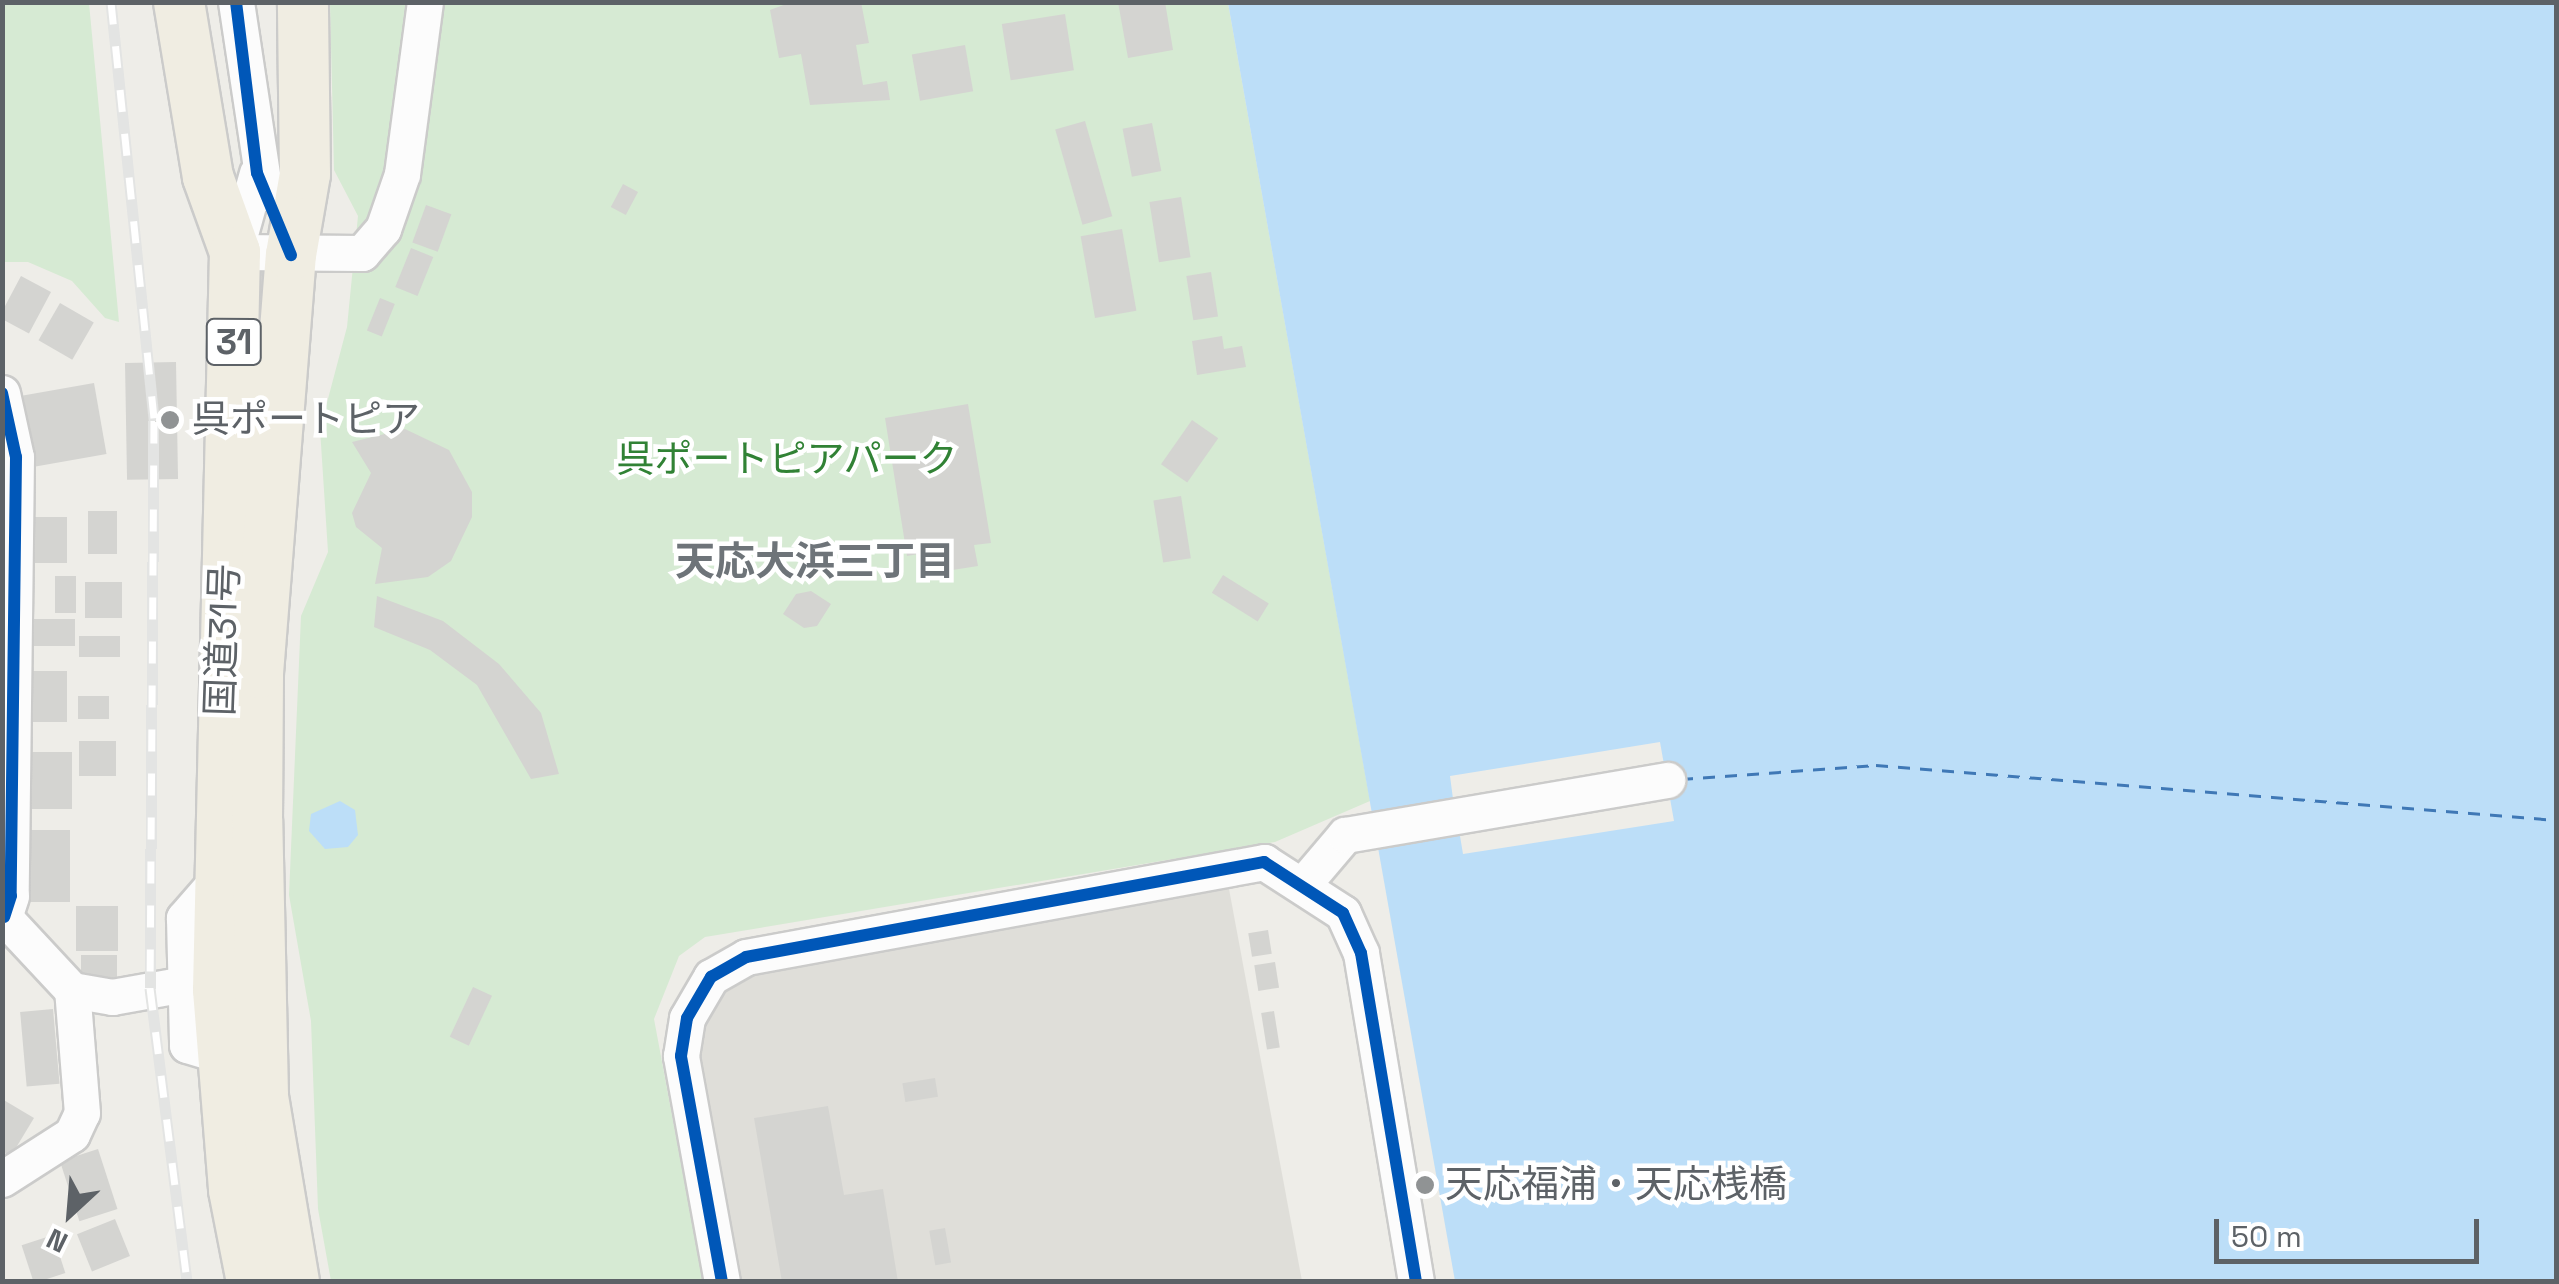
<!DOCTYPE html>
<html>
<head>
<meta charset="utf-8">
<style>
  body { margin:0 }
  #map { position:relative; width:2559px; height:1284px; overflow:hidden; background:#eeede8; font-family:"Space Grotesk","Noto Sans JP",sans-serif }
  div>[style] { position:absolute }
  .industrial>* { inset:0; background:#dfded9 }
  .green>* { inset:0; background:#d6ead3 }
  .water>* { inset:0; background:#bcdef8 }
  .pier>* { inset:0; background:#eeede8 }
  .ferry>* { height:2.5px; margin-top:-1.25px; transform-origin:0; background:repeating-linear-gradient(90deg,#3f78b6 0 12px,transparent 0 22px) }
  .building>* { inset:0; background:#d4d4d1; transform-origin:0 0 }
  .roads { filter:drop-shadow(2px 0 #cbcbca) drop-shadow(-2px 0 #cbcbca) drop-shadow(0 2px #cbcbca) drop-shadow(0 -2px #cbcbca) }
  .minor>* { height:35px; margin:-17.5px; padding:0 17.5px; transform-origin:17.5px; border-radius:17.5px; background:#fcfcfc }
  .highway>* { height:50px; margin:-25px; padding:0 25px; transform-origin:25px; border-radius:25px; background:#f0ede2 }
  .rail>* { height:11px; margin-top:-5.5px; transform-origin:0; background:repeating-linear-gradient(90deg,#fff 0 22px,#e3e4e3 0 44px); box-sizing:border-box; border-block:2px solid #e3e4e3 }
  .cycleway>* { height:12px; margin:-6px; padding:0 6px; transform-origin:6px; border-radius:6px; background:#0057b8 }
  .dots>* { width:28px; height:28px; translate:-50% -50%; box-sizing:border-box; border:5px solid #fff; border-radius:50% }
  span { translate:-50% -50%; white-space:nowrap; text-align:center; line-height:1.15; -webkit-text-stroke:9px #fff; paint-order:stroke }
  .shield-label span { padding:2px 8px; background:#fff; border:2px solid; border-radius:8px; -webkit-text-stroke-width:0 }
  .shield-label { font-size:35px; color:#5d6267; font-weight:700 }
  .poi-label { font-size:38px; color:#5d6267 }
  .left { translate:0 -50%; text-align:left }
  .park-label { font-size:38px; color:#318235 }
  .street-label { font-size:38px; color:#5d6267 }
  .neighbourhood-label { font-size:40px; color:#6e7479; font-weight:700 }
  .frame { position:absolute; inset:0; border:5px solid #5d6267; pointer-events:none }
  .north { position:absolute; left:20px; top:1164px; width:100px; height:100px; -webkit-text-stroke:8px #fff; paint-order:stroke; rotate:206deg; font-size:28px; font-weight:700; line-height:40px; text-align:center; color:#5d6267 }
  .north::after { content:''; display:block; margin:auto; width:35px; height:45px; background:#5d6267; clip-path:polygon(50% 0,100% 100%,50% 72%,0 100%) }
  .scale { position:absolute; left:2214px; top:1219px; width:265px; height:45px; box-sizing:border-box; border:5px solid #5d6267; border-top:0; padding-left:12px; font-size:30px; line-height:35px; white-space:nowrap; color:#5d6267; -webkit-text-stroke:8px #fff; paint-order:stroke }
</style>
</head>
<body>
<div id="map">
  <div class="industrial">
    <div style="clip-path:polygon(1229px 889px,1302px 1281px,742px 1281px,701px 1055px,701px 1026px,733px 983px,755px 972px)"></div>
  </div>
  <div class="green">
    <div style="clip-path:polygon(3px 2px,89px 3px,119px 322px,105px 318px,72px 281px,28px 262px,3px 262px)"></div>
    <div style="clip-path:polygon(330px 3px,1228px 3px,1370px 801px,1275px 842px,705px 937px,679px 956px,654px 1019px,703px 1281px,331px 1281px,318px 1209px,311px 1021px,289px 895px,301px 616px,328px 552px,320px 429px,347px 327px,358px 216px,334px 170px)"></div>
  </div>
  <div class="water">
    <div style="clip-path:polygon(1228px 3px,2556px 3px,2556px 1281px,1455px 1281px)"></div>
    <div style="clip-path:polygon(340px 801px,355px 810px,358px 835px,348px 847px,325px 849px,309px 831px,311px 814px)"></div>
  </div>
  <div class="pier">
    <div style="clip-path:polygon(1660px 742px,1674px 821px,1463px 854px,1459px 830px,1377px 843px,1372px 812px,1453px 799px,1450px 776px)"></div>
  </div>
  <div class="ferry">
    <div style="left:1681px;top:779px;width:196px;rotate:-4.1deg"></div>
    <div style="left:1876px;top:765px;width:682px;rotate:4.62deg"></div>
  </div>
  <div class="building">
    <div style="clip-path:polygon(792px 2px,861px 2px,869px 43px,856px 45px,863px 85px,887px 81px,890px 100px,810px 105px,801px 54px,779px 58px,770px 10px)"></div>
    <div style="clip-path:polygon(1118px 2px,1165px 2px,1173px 50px,1128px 58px)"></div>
    <div style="left:1065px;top:14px;width:57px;height:64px;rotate:81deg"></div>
    <div style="left:965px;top:45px;width:47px;height:54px;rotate:80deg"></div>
    <div style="left:1085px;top:121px;width:99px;height:31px;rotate:74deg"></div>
    <div style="left:1152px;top:123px;width:49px;height:30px;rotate:79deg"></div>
    <div style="left:623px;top:184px;width:17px;height:26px;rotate:28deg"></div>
    <div style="left:1181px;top:197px;width:61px;height:32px;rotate:81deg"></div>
    <div style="left:426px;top:205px;width:27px;height:40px;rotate:20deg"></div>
    <div style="left:1122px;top:229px;width:83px;height:42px;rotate:80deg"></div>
    <div style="left:411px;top:248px;width:24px;height:42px;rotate:22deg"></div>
    <div style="left:1211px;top:272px;width:45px;height:25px;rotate:81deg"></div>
    <div style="left:21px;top:276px;width:34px;height:47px;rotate:28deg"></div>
    <div style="left:380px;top:298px;width:16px;height:35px;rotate:22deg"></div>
    <div style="left:60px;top:303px;width:39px;height:43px;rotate:30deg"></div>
    <div style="clip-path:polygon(1222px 336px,1224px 349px,1242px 346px,1246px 367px,1197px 375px,1192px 341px)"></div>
    <div style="left:176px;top:362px;width:117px;height:51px;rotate:89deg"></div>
    <div style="left:94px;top:383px;width:72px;height:72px;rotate:80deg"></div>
    <div style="clip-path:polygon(968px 404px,991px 543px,974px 545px,978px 566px,927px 574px,924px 553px,907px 556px,885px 418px)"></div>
    <div style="left:1192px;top:420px;width:32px;height:54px;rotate:35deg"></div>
    <div style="clip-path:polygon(405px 429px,449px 450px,472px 492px,472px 517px,451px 561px,428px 577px,375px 584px,382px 548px,356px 527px,352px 513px,371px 473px,352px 442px)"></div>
    <div style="left:1181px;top:496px;width:63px;height:28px;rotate:81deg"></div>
    <div style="left:88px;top:511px;width:29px;height:43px"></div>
    <div style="left:31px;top:517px;width:36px;height:46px"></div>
    <div style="left:1223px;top:575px;width:54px;height:21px;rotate:32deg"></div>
    <div style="left:55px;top:576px;width:21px;height:37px"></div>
    <div style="left:85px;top:582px;width:37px;height:36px"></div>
    <div style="clip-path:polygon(811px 591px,831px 604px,817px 626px,804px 628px,783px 614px,796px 594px)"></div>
    <div style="clip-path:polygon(377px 596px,443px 621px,499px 664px,541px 713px,559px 774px,531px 779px,477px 685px,430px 650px,374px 627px)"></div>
    <div style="left:34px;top:619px;width:41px;height:27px"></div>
    <div style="left:120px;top:636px;width:21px;height:41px;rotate:90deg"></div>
    <div style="left:30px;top:671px;width:37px;height:51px"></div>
    <div style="left:78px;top:696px;width:31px;height:23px"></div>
    <div style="left:79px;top:741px;width:37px;height:35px"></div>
    <div style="left:32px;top:752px;width:40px;height:57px"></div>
    <div style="left:26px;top:830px;width:44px;height:72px"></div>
    <div style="left:76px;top:906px;width:42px;height:45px"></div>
    <div style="left:1268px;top:930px;width:24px;height:20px;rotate:81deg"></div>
    <div style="left:117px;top:955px;width:23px;height:36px;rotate:90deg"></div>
    <div style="left:1275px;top:962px;width:26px;height:21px;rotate:81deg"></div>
    <div style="left:473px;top:987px;width:21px;height:55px;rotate:25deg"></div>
    <div style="left:53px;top:1009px;width:75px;height:33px;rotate:85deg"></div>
    <div style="left:1274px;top:1011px;width:37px;height:13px;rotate:81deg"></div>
    <div style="left:935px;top:1078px;width:19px;height:33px;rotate:81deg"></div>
    <div style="clip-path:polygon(2px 1099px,34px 1118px,11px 1156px,2px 1151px)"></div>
    <div style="clip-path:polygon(828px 1106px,844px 1195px,883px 1189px,898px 1282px,782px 1282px,754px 1118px)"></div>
    <div style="left:98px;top:1149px;width:63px;height:40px;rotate:72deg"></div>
    <div style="left:115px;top:1219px;width:40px;height:41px;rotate:68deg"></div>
    <div style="left:945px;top:1228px;width:35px;height:16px;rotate:80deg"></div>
    <div style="left:53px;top:1235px;width:40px;height:33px;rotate:72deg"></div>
  </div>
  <div class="roads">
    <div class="minor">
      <div style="left:236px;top:2px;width:193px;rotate:81.4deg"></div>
      <div style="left:257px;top:173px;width:82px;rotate:105.6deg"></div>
      <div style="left:235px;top:252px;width:127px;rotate:0.5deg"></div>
      <div style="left:362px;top:253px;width:32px;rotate:-49deg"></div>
      <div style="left:383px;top:229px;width:58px;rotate:-70.9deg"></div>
      <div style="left:402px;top:174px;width:174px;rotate:-82.4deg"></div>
      <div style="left:2px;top:393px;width:66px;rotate:77.7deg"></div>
      <div style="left:16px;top:457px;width:439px;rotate:90.7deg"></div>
      <div style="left:11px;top:896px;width:22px;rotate:108deg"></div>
      <div style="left:218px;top:879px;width:52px;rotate:131.1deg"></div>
      <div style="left:184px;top:918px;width:127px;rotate:88.6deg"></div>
      <div style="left:187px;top:1045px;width:38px;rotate:17deg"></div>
      <div style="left:1305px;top:882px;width:62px;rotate:-49.6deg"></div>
      <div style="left:1345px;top:835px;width:327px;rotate:-9.7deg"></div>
      <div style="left:2px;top:915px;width:103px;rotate:47deg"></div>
      <div style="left:72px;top:990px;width:41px;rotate:9.9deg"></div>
      <div style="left:112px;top:997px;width:74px;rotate:-10.1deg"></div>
      <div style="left:2px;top:1179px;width:83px;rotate:-32.7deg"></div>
      <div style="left:72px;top:1134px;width:23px;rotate:-65deg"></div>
      <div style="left:82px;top:1113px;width:123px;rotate:-94.6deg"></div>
      <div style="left:722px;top:1282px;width:230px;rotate:-100.3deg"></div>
      <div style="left:681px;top:1056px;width:38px;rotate:-81deg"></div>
      <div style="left:687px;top:1018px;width:48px;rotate:-59.7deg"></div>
      <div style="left:711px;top:977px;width:40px;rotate:-29.7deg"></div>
      <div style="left:746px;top:957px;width:527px;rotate:-10.39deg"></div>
      <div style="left:1264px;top:862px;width:94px;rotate:32.8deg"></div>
      <div style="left:1343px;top:913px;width:44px;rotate:65.8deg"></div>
      <div style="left:1361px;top:953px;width:334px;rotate:80.5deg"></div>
    </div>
    <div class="highway">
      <div style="left:179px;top:2px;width:177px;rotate:80.6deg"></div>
      <div style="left:208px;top:177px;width:80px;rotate:70.2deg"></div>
      <div style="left:235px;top:252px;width:738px;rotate:91.32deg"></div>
      <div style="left:218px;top:990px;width:201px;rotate:85.4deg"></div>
      <div style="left:234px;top:1190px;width:94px;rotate:78.9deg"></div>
      <div style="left:294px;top:1282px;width:189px;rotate:-99.5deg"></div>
      <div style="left:263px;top:1096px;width:276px;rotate:-91.2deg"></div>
      <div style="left:257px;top:820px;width:147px;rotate:-89.6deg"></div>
      <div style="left:258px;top:673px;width:419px;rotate:-85.5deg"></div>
      <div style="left:291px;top:255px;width:82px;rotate:-80.2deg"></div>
      <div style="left:305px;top:174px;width:172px;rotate:-90.7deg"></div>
    </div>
  </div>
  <div class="rail">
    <div style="left:111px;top:2px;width:421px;rotate:84.1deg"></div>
    <div style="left:154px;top:421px;width:567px;rotate:90.4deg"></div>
    <div style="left:150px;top:988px;width:296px;rotate:82.8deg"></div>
  </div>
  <div class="cycleway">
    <div style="left:236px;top:2px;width:172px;rotate:83deg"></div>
    <div style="left:257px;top:173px;width:89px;rotate:67.5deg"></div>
    <div style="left:2px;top:393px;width:66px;rotate:77.7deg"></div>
    <div style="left:16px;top:457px;width:439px;rotate:90.7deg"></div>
    <div style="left:11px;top:896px;width:22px;rotate:108deg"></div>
    <div style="left:722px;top:1282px;width:230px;rotate:-100.3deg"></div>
    <div style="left:681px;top:1056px;width:38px;rotate:-81deg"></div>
    <div style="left:687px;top:1018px;width:48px;rotate:-59.7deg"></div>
    <div style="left:711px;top:977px;width:40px;rotate:-29.7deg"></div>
    <div style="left:746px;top:957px;width:527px;rotate:-10.39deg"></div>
    <div style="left:1264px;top:862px;width:94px;rotate:32.8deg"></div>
    <div style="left:1343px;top:913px;width:44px;rotate:65.8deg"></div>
    <div style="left:1361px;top:953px;width:334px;rotate:80.5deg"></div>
  </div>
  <div class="dots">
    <div style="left:170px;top:420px;background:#909394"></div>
    <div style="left:1425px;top:1185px;background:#909394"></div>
  </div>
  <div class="shield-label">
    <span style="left:234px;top:342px">31</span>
  </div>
  <div class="poi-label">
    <span class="left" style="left:192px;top:420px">呉ポートピア</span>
    <span class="left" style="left:1445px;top:1185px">天応福浦・天応桟橋</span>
  </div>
  <div class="park-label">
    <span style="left:787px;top:460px">呉ポートピアパーク</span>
  </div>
  <div class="street-label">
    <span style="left:223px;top:640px;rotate:-88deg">国道31号</span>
  </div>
  <div class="neighbourhood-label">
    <span style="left:815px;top:562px">天応大浜三丁目</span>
  </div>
  <div class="frame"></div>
  <div class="north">N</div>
  <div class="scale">50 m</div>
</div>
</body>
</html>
